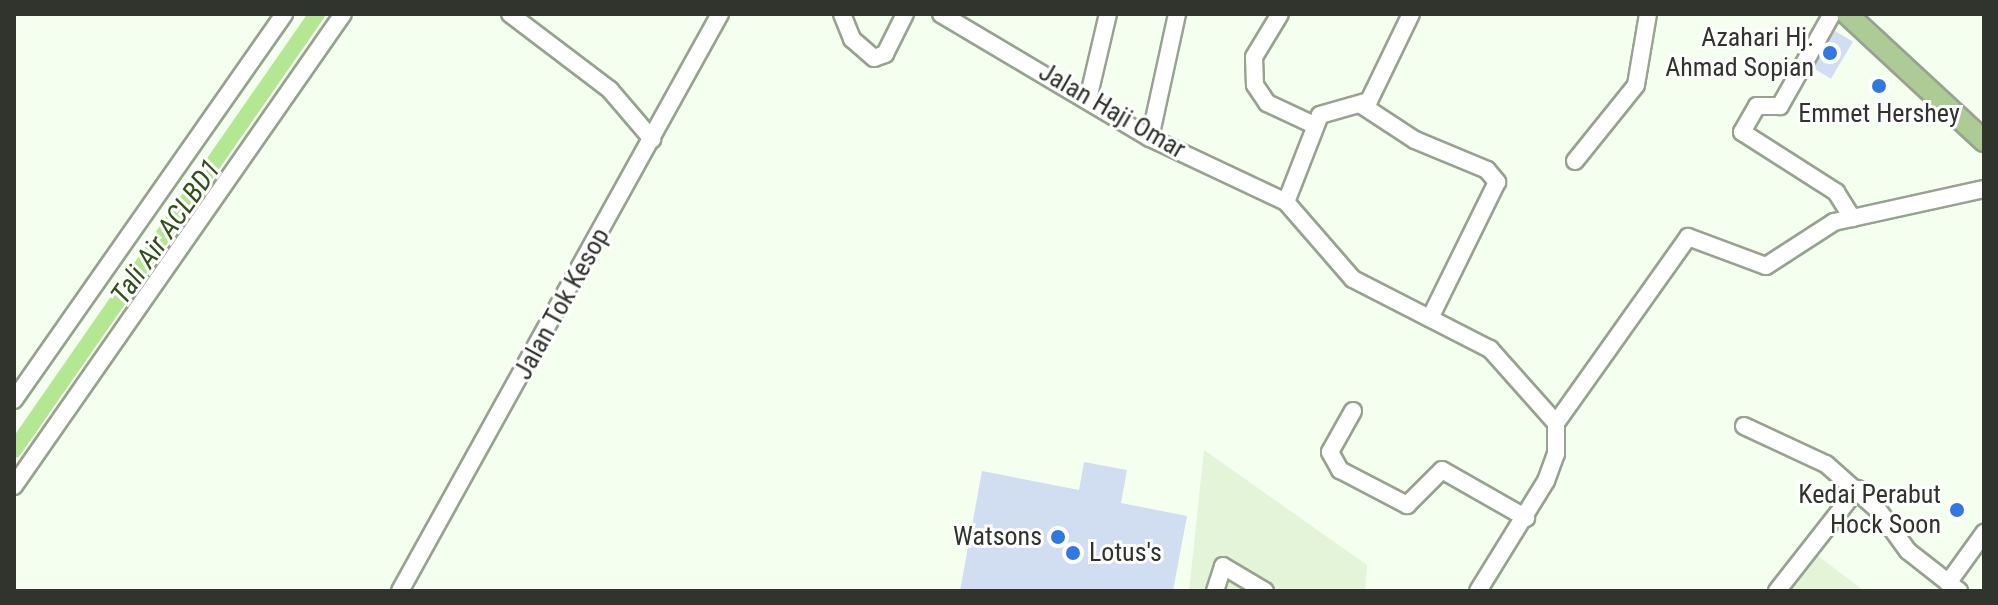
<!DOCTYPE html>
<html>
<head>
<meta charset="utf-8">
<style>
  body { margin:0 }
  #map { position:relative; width:1998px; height:605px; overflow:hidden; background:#f5ffef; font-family:"Roboto Condensed",sans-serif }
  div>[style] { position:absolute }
  .built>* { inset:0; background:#e4f4d9 }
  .canal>* { height:16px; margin:-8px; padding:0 8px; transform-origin:8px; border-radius:8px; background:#b4e792 }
  .building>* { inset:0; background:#d1ddf0; transform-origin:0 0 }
  .roads { filter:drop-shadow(2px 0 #97a290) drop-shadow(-2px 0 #97a290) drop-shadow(0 2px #97a290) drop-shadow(0 -2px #97a290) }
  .minor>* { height:16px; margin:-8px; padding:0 8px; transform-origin:8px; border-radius:8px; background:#fff }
  .major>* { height:20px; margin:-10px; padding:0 10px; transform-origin:10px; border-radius:10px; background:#accb95 }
  .dots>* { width:22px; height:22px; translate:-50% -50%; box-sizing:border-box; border:4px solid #fff; border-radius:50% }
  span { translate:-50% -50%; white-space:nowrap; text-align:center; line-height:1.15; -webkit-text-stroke:6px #fff; paint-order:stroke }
  .poi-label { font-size:26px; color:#30342d }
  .right { translate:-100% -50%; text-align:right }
  .left { translate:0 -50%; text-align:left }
  .street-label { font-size:26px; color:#30342d }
  .water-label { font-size:28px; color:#315017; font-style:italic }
  .frame { position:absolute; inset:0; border:16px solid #30342d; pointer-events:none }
</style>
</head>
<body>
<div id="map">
  <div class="built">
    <div style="clip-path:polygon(1204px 450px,1367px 565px,1365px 591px,1189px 591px)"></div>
    <div style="clip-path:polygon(1817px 555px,1864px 591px,1788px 591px)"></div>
  </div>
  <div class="canal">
    <div style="left:14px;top:450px;width:531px;rotate:-55.2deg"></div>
  </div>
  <div class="building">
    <div style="left:1835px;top:31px;width:21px;height:43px;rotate:31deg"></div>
    <div style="clip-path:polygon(1084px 462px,1127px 470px,1121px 503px,1187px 516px,1173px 591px,960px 591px,982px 471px,1079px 490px)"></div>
  </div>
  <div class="roads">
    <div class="minor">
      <div style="left:510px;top:14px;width:126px;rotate:37.2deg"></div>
      <div style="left:610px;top:90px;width:65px;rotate:49.4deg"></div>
      <div style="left:842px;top:14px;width:27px;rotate:68deg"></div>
      <div style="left:852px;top:39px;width:29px;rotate:41deg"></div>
      <div style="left:874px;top:58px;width:12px;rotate:-20deg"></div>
      <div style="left:885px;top:54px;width:45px;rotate:-63.4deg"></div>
      <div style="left:941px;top:14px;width:243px;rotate:30.7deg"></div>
      <div style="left:1150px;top:138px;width:150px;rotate:25.2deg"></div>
      <div style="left:1280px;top:14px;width:50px;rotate:121.2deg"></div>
      <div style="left:1254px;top:57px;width:28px;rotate:88deg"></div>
      <div style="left:1255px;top:85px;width:22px;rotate:56deg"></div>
      <div style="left:1267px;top:103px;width:52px;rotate:25.1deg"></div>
      <div style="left:1411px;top:14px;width:97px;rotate:115.8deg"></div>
      <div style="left:1369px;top:101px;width:51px;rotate:164.1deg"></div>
      <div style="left:1320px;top:115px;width:93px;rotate:111.3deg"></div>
      <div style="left:1286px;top:202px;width:102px;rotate:49deg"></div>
      <div style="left:1353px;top:279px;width:154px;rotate:27.1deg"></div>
      <div style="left:1490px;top:349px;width:99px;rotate:48.3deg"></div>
      <div style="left:1832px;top:14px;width:106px;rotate:119.5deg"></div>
      <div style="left:1780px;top:106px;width:23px;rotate:180deg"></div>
      <div style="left:1757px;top:106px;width:30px;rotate:120deg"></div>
      <div style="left:1742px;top:132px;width:112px;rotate:32.6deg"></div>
      <div style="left:1836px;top:192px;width:31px;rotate:58deg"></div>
      <div style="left:1088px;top:99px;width:87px;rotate:-76.8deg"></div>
      <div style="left:1363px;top:106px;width:62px;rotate:33.2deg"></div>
      <div style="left:1415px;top:140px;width:78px;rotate:22.6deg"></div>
      <div style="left:1487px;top:170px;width:16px;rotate:50deg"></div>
      <div style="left:1497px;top:182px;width:152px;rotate:116.2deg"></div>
      <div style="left:1150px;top:138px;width:127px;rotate:-77.7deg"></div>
      <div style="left:1575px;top:161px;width:97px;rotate:-51.2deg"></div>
      <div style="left:1636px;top:85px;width:72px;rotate:-80.4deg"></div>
      <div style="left:14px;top:400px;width:471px;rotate:-55deg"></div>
      <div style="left:1353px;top:411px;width:47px;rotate:119.3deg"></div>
      <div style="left:1330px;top:452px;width:21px;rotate:61deg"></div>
      <div style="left:1340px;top:470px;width:76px;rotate:27.6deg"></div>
      <div style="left:1407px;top:505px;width:49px;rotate:-45deg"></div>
      <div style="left:1442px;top:470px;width:97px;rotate:29.7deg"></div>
      <div style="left:1744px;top:426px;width:90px;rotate:24.9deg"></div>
      <div style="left:1826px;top:464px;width:71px;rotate:41.6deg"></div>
      <div style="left:1879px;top:511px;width:49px;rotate:54.1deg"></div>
      <div style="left:1908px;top:551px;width:65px;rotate:38.1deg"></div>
      <div style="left:14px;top:486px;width:575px;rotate:-55.12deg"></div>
      <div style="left:1948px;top:583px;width:62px;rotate:-54.2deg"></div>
      <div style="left:400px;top:591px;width:660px;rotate:-60.99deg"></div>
      <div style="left:1215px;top:591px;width:26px;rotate:-72deg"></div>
      <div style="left:1223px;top:566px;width:49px;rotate:30.8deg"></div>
      <div style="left:1478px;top:591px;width:129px;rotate:-58.3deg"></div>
      <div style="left:1546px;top:481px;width:29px;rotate:-70deg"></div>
      <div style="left:1556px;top:454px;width:31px;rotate:-90deg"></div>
      <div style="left:1556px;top:423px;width:228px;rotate:-54.6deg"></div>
      <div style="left:1688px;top:237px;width:83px;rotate:20.4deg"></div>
      <div style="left:1766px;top:266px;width:81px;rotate:-32.9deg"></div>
      <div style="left:1834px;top:222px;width:154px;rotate:-12.4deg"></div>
      <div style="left:1777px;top:591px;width:130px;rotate:-51.9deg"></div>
    </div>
    <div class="major">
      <div style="left:1847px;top:14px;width:187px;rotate:42.8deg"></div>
    </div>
  </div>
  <div class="dots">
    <div style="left:1830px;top:53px;background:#3079e5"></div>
    <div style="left:1879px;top:86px;background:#3079e5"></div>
    <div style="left:1957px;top:510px;background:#3079e5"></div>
    <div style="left:1058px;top:537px;background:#3079e5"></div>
    <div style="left:1073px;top:553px;background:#3079e5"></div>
  </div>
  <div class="poi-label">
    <span class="right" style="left:1814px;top:53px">Azahari Hj.<br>Ahmad Sopian</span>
    <span style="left:1879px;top:114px">Emmet Hershey</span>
    <span class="right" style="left:1941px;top:510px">Kedai Perabut<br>Hock Soon</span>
    <span class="right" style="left:1042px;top:537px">Watsons</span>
    <span class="left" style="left:1089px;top:553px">Lotus's</span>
  </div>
  <div class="street-label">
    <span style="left:1112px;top:111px;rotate:30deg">Jalan Haji Omar</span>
    <span style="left:562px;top:304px;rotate:-61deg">Jalan Tok Kesop</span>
  </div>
  <div class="water-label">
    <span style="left:166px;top:232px;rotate:-55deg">Tali Air ACLBD1</span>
  </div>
  <div class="frame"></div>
</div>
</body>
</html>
